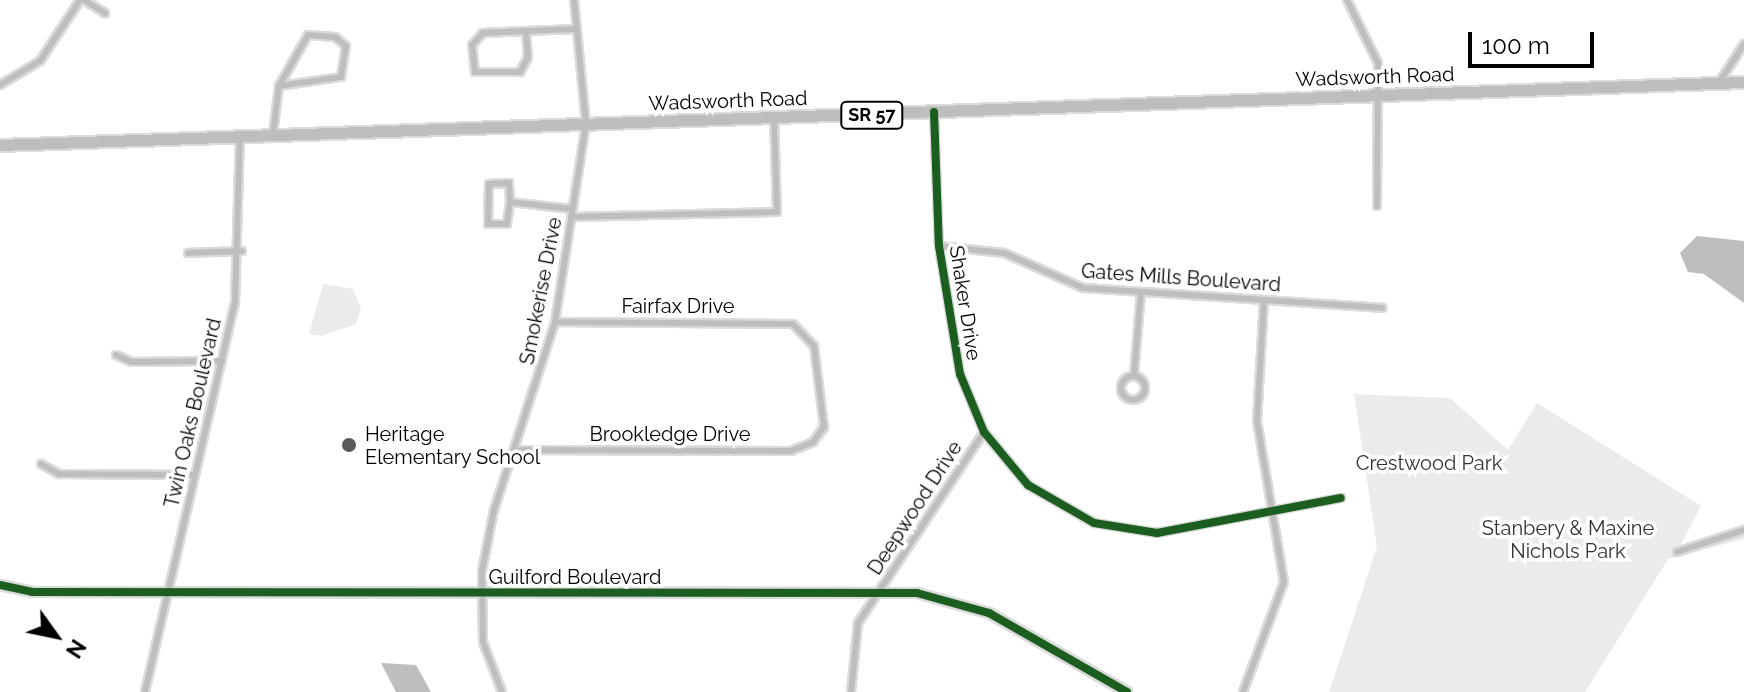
<!DOCTYPE html>
<html>
<head>
<meta charset="utf-8">
<style>
  body { margin:0 }
  #map { position:relative; width:1744px; height:692px; overflow:hidden; background:#fff; font-family:Raleway,sans-serif }
  div>[style] { position:absolute }
  .green>* { inset:0; background:#ebebeb }
  .water>* { inset:0; background:#bebebe }
  .roads { filter:drop-shadow(2px 0 #dbdbdb) drop-shadow(-2px 0 #dbdbdb) drop-shadow(0 2px #dbdbdb) drop-shadow(0 -2px #dbdbdb) }
  .minor>* { height:6px; margin:-3px; padding:0 3px; transform-origin:3px; border-radius:3px; background:#bebebe }
  .minor>.ring { margin:-3px; padding:0; box-sizing:content-box; background:none; border:6px solid #bebebe; border-radius:50% }
  .tertiary>* { height:8px; margin:-4px; padding:0 4px; transform-origin:4px; border-radius:4px; background:#bebebe }
  .trunk>* { height:11px; margin:-5.5px; padding:0 5.5px; transform-origin:5.5px; border-radius:5.5px; background:#bebebe }
  .cycleway>* { height:8px; margin:-4px; padding:0 4px; transform-origin:4px; border-radius:4px; background:#1b5e20 }
  .dots>* { width:22px; height:22px; translate:-50% -50%; box-sizing:border-box; border:4px solid #fff; border-radius:50% }
  span { translate:-50% -50%; white-space:nowrap; text-align:center; line-height:1.15; -webkit-text-stroke:7px #fff; paint-order:stroke }
  .shield-label span { padding:2px 6px; background:#fff; border:2px solid; border-radius:6px; -webkit-text-stroke-width:0 }
  .shield-label { font-size:18px; color:#000; font-weight:700 }
  .street-label { font-size:20px; color:#000 }
  .poi-label { font-size:20px; color:#000 }
  .left { translate:0 -50%; text-align:left }
  .park-label { font-size:20px; color:#323232 }
  .north { position:absolute; left:16px; top:596px; width:80px; height:80px; -webkit-text-stroke:6px #fff; paint-order:stroke; rotate:123deg; font-size:22px; font-weight:700; line-height:32px; text-align:center; color:#000 }
  .north::after { content:''; display:block; margin:auto; width:28px; height:36px; background:#000; clip-path:polygon(50% 0,100% 100%,50% 72%,0 100%) }
  .scale { position:absolute; left:1468px; top:32px; width:126px; height:36px; box-sizing:border-box; border:4px solid #000; border-top:0; padding-left:10px; font-size:24px; line-height:28px; white-space:nowrap; color:#000; -webkit-text-stroke:6px #fff; paint-order:stroke }
</style>
</head>
<body>
<div id="map">
  <div class="green">
    <div style="clip-path:polygon(323px 284px,353px 289px,361px 309px,356px 324px,322px 336px,309px 334px)"></div>
    <div style="clip-path:polygon(1354px 394px,1450px 398px,1508px 450px,1537px 403px,1701px 506px,1676px 554px,1744px 532px,1744px 539px,1668px 559px,1585px 692px,1329px 692px,1377px 547px)"></div>
  </div>
  <div class="water">
    <div style="clip-path:polygon(1697px 236px,1744px 241px,1744px 303px,1704px 274px,1688px 272px,1680px 253px)"></div>
    <div style="clip-path:polygon(381px 663px,416px 665px,431px 692px,396px 692px)"></div>
  </div>
  <div class="roads">
    <div class="minor">
      <div style="left:84px;top:0;width:25px;rotate:32deg"></div>
      <div style="left:1347px;top:0;width:70px;rotate:63.8deg"></div>
      <div style="left:1378px;top:63px;width:143px;rotate:90.4deg"></div>
      <div style="left:526px;top:31px;width:26px;rotate:86deg"></div>
      <div style="left:528px;top:57px;width:17px;rotate:118deg"></div>
      <div style="left:520px;top:72px;width:45px;rotate:180deg"></div>
      <div style="left:475px;top:72px;width:27px;rotate:-96deg"></div>
      <div style="left:472px;top:45px;width:16px;rotate:-47deg"></div>
      <div style="left:483px;top:33px;width:43px;rotate:-2.7deg"></div>
      <div style="left:526px;top:31px;width:50px;rotate:-2.3deg"></div>
      <div style="left:1720px;top:81px;width:44px;rotate:-57deg"></div>
      <div style="left:0;top:85px;width:47px;rotate:-31deg"></div>
      <div style="left:40px;top:61px;width:73px;rotate:-56.7deg"></div>
      <div style="left:934px;top:112px;width:134px;rotate:87.9deg"></div>
      <div style="left:939px;top:246px;width:130px;rotate:80.7deg"></div>
      <div style="left:960px;top:374px;width:63px;rotate:67.5deg"></div>
      <div style="left:984px;top:432px;width:69px;rotate:50.3deg"></div>
      <div style="left:1028px;top:485px;width:76px;rotate:29.9deg"></div>
      <div style="left:1094px;top:523px;width:64px;rotate:9deg"></div>
      <div style="left:1157px;top:533px;width:187px;rotate:-10.8deg"></div>
      <div style="left:273px;top:134px;width:48px;rotate:-82.9deg"></div>
      <div style="left:279px;top:86px;width:63px;rotate:-8.3deg"></div>
      <div style="left:341px;top:77px;width:31px;rotate:-81deg"></div>
      <div style="left:346px;top:46px;width:14px;rotate:-141deg"></div>
      <div style="left:335px;top:37px;width:27px;rotate:-176deg"></div>
      <div style="left:308px;top:35px;width:59px;rotate:119.6deg"></div>
      <div style="left:510px;top:202px;width:22px;rotate:98deg"></div>
      <div style="left:507px;top:224px;width:19px;rotate:180deg"></div>
      <div style="left:488px;top:224px;width:40px;rotate:-88.6deg"></div>
      <div style="left:489px;top:184px;width:20px;rotate:-3deg"></div>
      <div style="left:509px;top:183px;width:19px;rotate:87deg"></div>
      <div style="left:510px;top:202px;width:63px;rotate:6.3deg"></div>
      <div style="left:571px;top:217px;width:206px;rotate:-1.4deg"></div>
      <div style="left:777px;top:212px;width:94px;rotate:-91.8deg"></div>
      <div style="left:939px;top:246px;width:65px;rotate:6.1deg"></div>
      <div style="left:1004px;top:253px;width:86px;rotate:23.9deg"></div>
      <div style="left:1083px;top:288px;width:300px;rotate:3.8deg"></div>
      <div style="left:188px;top:253px;width:54px;rotate:-2.1deg"></div>
      <div style="left:116px;top:355px;width:17px;rotate:24deg"></div>
      <div style="left:132px;top:362px;width:90px;rotate:-0.6deg"></div>
      <div style="left:1134px;top:375px;width:83px;rotate:-85.2deg"></div>
      <div class="ring" style="left:1121px;top:376px;width:18px;height:18px"></div>
      <div style="left:515px;top:450px;width:276px;rotate:0.2deg"></div>
      <div style="left:791px;top:451px;width:24px;rotate:-22deg"></div>
      <div style="left:813px;top:442px;width:19px;rotate:-54deg"></div>
      <div style="left:824px;top:427px;width:82px;rotate:-97deg"></div>
      <div style="left:814px;top:346px;width:30px;rotate:-134deg"></div>
      <div style="left:793px;top:324px;width:238px;rotate:-179.5deg"></div>
      <div style="left:41px;top:464px;width:21px;rotate:29deg"></div>
      <div style="left:59px;top:474px;width:136px;rotate:0.4deg"></div>
      <div style="left:1677px;top:552px;width:71px;rotate:-18.2deg"></div>
      <div style="left:145px;top:692px;width:400px;rotate:-77deg"></div>
      <div style="left:235px;top:302px;width:164px;rotate:-88.3deg"></div>
      <div style="left:502px;top:692px;width:53px;rotate:-110.8deg"></div>
      <div style="left:483px;top:642px;width:71px;rotate:-90.8deg"></div>
      <div style="left:482px;top:571px;width:62px;rotate:-78.9deg"></div>
      <div style="left:494px;top:510px;width:198px;rotate:-72deg"></div>
      <div style="left:555px;top:322px;width:200px;rotate:-81.1deg"></div>
      <div style="left:586px;top:124px;width:125px;rotate:-95.5deg"></div>
      <div style="left:851px;top:692px;width:69px;rotate:-84.2deg"></div>
      <div style="left:858px;top:623px;width:229px;rotate:-56.6deg"></div>
      <div style="left:1243px;top:692px;width:117px;rotate:-69.6deg"></div>
      <div style="left:1284px;top:582px;width:163px;rotate:-99.5deg"></div>
      <div style="left:1257px;top:421px;width:120px;rotate:-86.7deg"></div>
    </div>
    <div class="tertiary">
      <div style="left:0;top:585px;width:33px;rotate:12deg"></div>
      <div style="left:32px;top:592px;width:885px;rotate:0.06deg"></div>
      <div style="left:917px;top:593px;width:75px;rotate:15.5deg"></div>
      <div style="left:989px;top:613px;width:159px;rotate:29.8deg"></div>
    </div>
    <div class="trunk">
      <div style="left:0;top:145px;width:1745px;rotate:-2.07deg"></div>
    </div>
  </div>
  <div class="cycleway">
    <div style="left:934px;top:112px;width:134px;rotate:87.9deg"></div>
    <div style="left:939px;top:246px;width:130px;rotate:80.7deg"></div>
    <div style="left:960px;top:374px;width:63px;rotate:67.5deg"></div>
    <div style="left:984px;top:432px;width:69px;rotate:50.3deg"></div>
    <div style="left:1028px;top:485px;width:76px;rotate:29.9deg"></div>
    <div style="left:1094px;top:523px;width:64px;rotate:9deg"></div>
    <div style="left:1157px;top:533px;width:187px;rotate:-10.8deg"></div>
    <div style="left:0;top:585px;width:33px;rotate:12deg"></div>
    <div style="left:32px;top:592px;width:885px;rotate:0.06deg"></div>
    <div style="left:917px;top:593px;width:75px;rotate:15.5deg"></div>
    <div style="left:989px;top:613px;width:159px;rotate:29.8deg"></div>
  </div>
  <div class="dots">
    <div style="left:349px;top:445px;background:#595959"></div>
  </div>
  <div class="shield-label">
    <span style="left:872px;top:115px">SR 57</span>
  </div>
  <div class="street-label">
    <span style="left:1375px;top:77px;rotate:-2deg">Wadsworth Road</span>
    <span style="left:728px;top:101px;rotate:-2deg">Wadsworth Road</span>
    <span style="left:1181px;top:278px;rotate:4deg">Gates Mills Boulevard</span>
    <span style="left:541px;top:291px;rotate:-79deg">Smokerise Drive</span>
    <span style="left:965px;top:303px;rotate:81deg">Shaker Drive</span>
    <span style="left:678px;top:306px">Fairfax Drive</span>
    <span style="left:193px;top:413px;rotate:-77deg">Twin Oaks Boulevard</span>
    <span style="left:670px;top:434px">Brookledge Drive</span>
    <span style="left:915px;top:508px;rotate:-57deg">Deepwood Drive</span>
    <span style="left:575px;top:577px">Guilford Boulevard</span>
  </div>
  <div class="poi-label">
    <span class="left" style="left:365px;top:446px">Heritage<br>Elementary School</span>
  </div>
  <div class="park-label">
    <span style="left:1429px;top:463px">Crestwood Park</span>
    <span style="left:1568px;top:540px">Stanbery &amp; Maxine<br>Nichols Park</span>
  </div>
  <div class="north">N</div>
  <div class="scale">100 m</div>
</div>
</body>
</html>
